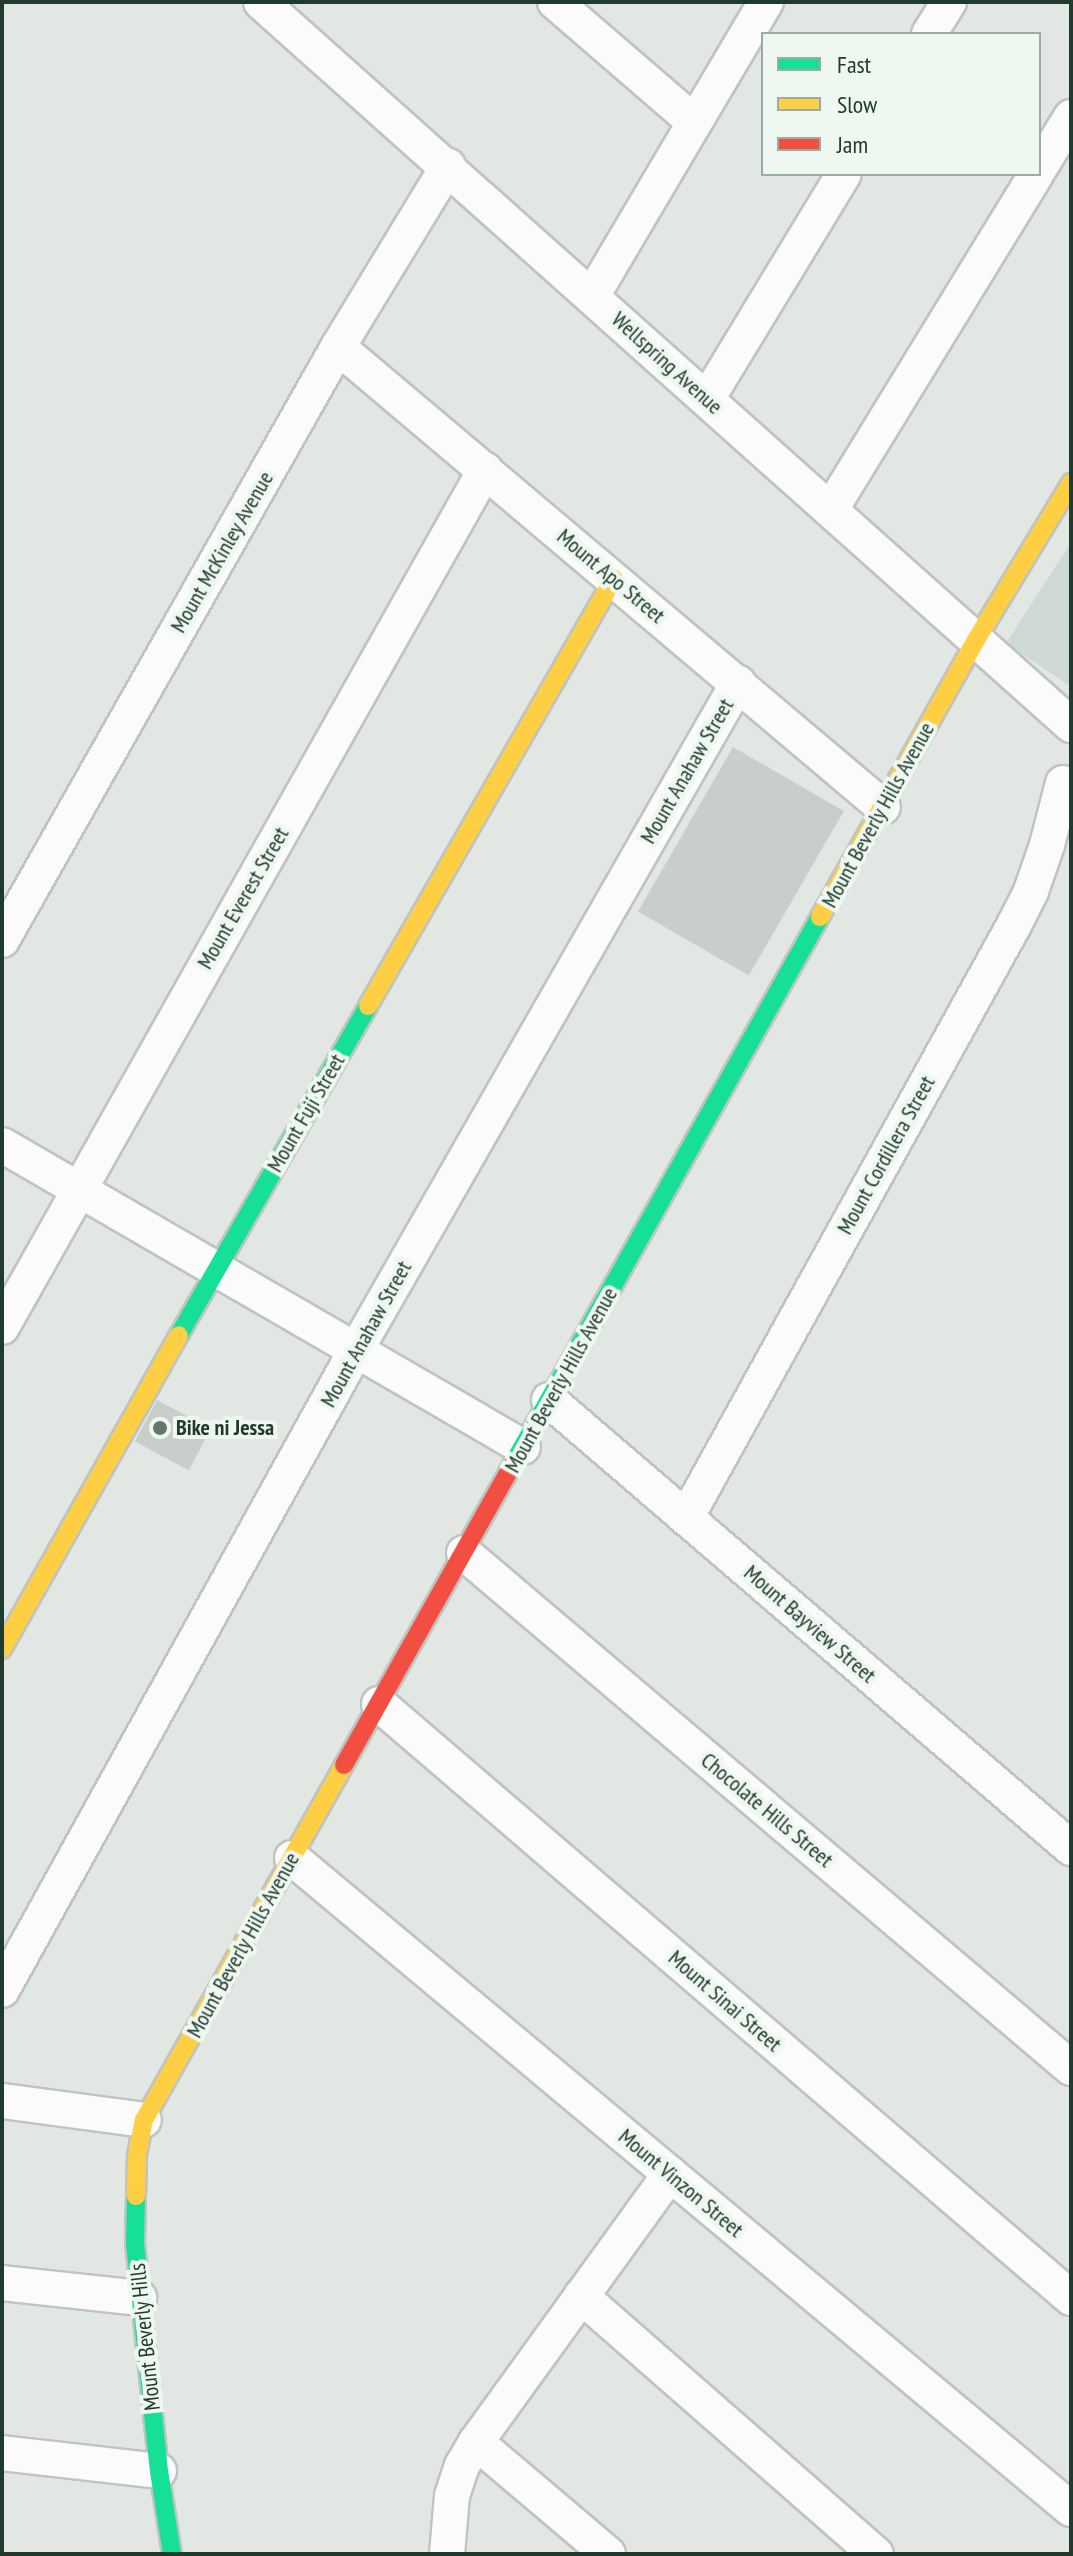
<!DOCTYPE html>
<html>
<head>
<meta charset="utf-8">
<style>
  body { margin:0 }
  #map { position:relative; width:1073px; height:2556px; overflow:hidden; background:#e2e7e4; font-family:"PT Sans Narrow",sans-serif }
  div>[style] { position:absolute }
  .built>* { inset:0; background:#cfd9d3 }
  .building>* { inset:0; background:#c9cecb; transform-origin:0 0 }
  .roads { filter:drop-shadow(2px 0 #bfc4c1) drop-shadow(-2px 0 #bfc4c1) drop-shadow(0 2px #bfc4c1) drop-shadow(0 -2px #bfc4c1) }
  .street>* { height:34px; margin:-17px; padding:0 17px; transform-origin:17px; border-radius:17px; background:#fbfbfb }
  .fast>* { height:18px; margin:-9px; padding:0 9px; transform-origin:9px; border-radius:9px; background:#16e098 }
  .slow>* { height:18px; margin:-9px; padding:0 9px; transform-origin:9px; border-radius:9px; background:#ffcf43 }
  .jam>* { height:18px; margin:-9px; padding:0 9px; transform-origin:9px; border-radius:9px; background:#f24e42 }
  .dots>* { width:22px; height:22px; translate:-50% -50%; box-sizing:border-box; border:4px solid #eff7f1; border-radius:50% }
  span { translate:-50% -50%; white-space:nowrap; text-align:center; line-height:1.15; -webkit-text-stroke:8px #eff7f1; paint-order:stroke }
  .street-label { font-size:22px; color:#203a2d }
  .poi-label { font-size:22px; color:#203a2d; font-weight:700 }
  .left { translate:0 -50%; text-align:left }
  .frame { position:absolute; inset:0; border:4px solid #203a2d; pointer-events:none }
  .legend { position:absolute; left:761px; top:32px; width:280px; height:144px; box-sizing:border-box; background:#eff7f1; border:2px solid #9caba3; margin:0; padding:10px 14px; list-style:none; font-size:24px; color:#203a2d }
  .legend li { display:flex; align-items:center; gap:16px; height:40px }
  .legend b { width:40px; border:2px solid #9caba3 }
</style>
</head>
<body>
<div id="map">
  <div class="built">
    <div style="clip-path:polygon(1071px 543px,1071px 684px,1070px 686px,1006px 643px)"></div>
  </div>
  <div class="building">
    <div style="left:733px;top:747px;width:128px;height:190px;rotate:30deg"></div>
    <div style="left:157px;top:1400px;width:61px;height:47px;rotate:28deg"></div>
  </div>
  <div class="roads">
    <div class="street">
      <div style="left:261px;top:2px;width:1086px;rotate:41.75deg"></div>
      <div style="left:555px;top:2px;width:184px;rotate:40.8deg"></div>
      <div style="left:929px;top:34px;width:38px;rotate:-58deg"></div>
      <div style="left:1039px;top:169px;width:61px;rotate:-58.4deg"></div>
      <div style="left:592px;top:296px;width:342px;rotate:-59.4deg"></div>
      <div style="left:338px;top:347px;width:713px;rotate:40.17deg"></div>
      <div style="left:707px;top:399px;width:263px;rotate:-58.7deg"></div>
      <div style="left:831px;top:509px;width:393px;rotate:-58.5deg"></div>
      <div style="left:2px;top:940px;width:682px;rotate:-60.46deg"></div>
      <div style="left:338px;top:347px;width:212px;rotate:-58.7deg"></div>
      <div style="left:2px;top:1145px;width:602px;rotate:30.1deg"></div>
      <div style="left:2px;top:1327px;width:984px;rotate:-60.59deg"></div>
      <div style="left:549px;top:1400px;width:688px;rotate:40.64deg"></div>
      <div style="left:686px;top:1518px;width:678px;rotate:-61.05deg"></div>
      <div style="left:1014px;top:925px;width:38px;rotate:-63deg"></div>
      <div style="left:1031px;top:891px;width:49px;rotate:-70.8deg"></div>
      <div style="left:1047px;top:845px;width:64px;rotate:-75.5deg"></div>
      <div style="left:464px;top:1553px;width:796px;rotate:40.31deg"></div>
      <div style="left:379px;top:1704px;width:912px;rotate:40.64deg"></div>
      <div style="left:292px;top:1858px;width:1015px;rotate:39.89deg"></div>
      <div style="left:2px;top:1990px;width:731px;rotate:-61.05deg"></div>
      <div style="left:356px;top:1350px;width:769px;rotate:-60.2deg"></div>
      <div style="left:2px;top:2101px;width:143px;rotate:7.6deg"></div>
      <div style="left:2px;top:2283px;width:138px;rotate:6.2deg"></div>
      <div style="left:581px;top:2296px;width:392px;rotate:41.2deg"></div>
      <div style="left:476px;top:2442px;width:173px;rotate:40.3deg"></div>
      <div style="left:2px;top:2453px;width:158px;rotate:6.5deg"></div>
      <div style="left:447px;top:2554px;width:58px;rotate:-85.1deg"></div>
      <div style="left:452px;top:2496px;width:32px;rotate:-72deg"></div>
      <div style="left:462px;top:2466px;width:28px;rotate:-60deg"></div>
      <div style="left:476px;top:2442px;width:331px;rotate:-54.1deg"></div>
    </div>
    <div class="fast">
      <div style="left:179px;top:1335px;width:379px;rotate:-60.1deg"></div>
      <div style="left:514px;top:1462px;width:625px;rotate:-60.69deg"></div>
      <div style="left:136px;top:2196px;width:47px;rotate:91.2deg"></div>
      <div style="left:135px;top:2243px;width:229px;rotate:84deg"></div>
      <div style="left:159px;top:2471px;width:84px;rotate:81.1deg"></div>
    </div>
    <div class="slow">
      <div style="left:820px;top:917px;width:318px;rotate:-60.6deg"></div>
      <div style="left:976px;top:640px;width:184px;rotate:-58.8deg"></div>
      <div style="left:368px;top:1006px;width:493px;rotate:-60.1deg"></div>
      <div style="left:2px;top:1649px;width:360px;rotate:-60.6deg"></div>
      <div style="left:136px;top:2196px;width:41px;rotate:-88.6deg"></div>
      <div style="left:137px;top:2155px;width:36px;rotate:-79deg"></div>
      <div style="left:144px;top:2120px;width:407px;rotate:-60.6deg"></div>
    </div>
    <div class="jam">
      <div style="left:344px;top:1765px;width:347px;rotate:-60.7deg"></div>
    </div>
  </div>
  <div class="dots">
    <div style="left:160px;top:1428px;background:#64776d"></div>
  </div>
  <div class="street-label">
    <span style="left:667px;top:363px;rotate:42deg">Wellspring Avenue</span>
    <span style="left:222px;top:552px;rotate:-60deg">Mount McKinley Avenue</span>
    <span style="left:611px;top:576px;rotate:40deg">Mount Apo Street</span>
    <span style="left:687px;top:771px;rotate:-60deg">Mount Anahaw Street</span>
    <span style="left:878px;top:815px;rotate:-61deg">Mount Beverly Hills Avenue</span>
    <span style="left:243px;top:898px;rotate:-60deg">Mount Everest Street</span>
    <span style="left:306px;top:1113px;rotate:-60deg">Mount Fuji Street</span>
    <span style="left:886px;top:1155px;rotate:-61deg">Mount Cordillera Street</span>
    <span style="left:366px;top:1334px;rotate:-61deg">Mount Anahaw Street</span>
    <span style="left:561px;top:1380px;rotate:-61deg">Mount Beverly Hills Avenue</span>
    <span style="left:810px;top:1624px;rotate:41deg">Mount Bayview Street</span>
    <span style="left:767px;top:1810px;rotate:40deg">Chocolate Hills Street</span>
    <span style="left:243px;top:1945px;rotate:-61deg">Mount Beverly Hills Avenue</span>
    <span style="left:725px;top:2001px;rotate:41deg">Mount Sinai Street</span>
    <span style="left:681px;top:2183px;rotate:40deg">Mount Vinzon Street</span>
    <span style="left:145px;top:2337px;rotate:-96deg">Mount Beverly Hills</span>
  </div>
  <div class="poi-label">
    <span class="left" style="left:176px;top:1428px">Bike ni Jessa</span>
  </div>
  <div class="frame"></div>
  <ul class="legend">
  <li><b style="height:10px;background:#16e098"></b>Fast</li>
  <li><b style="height:10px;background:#ffcf43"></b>Slow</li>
  <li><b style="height:10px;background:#f24e42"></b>Jam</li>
  </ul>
</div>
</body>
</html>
